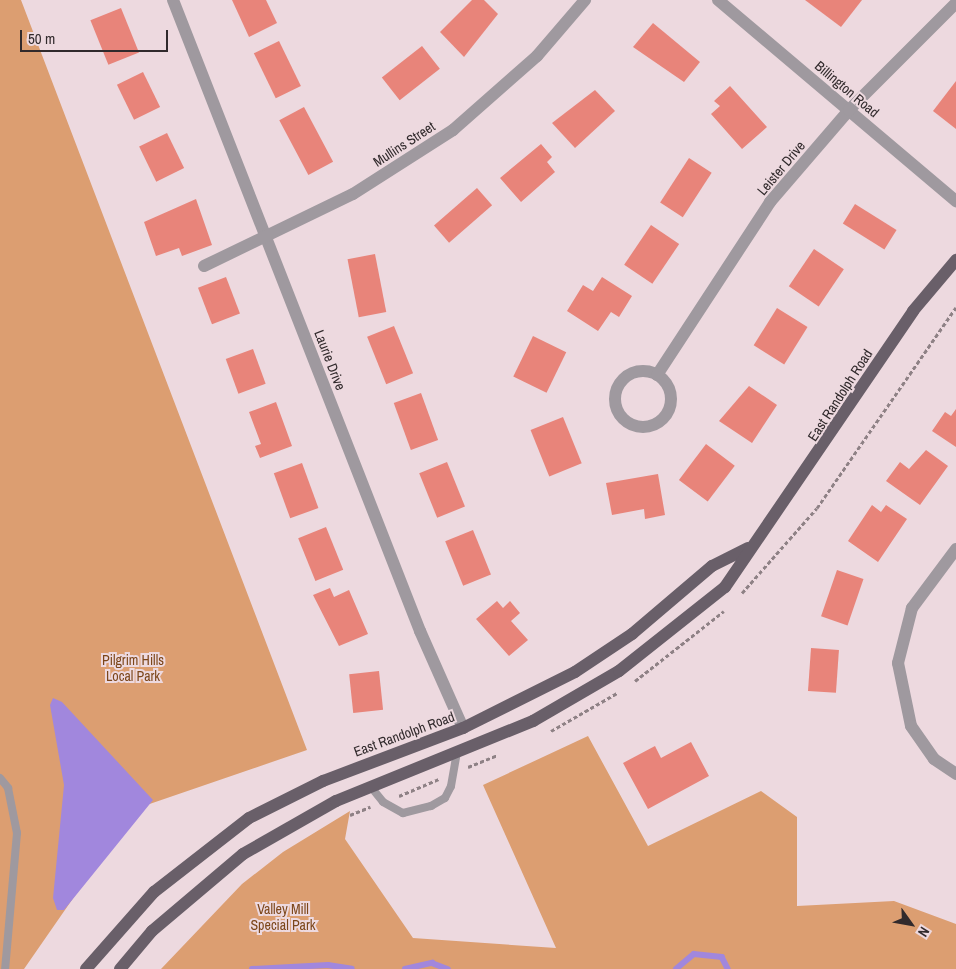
<!DOCTYPE html>
<html>
<head>
<meta charset="utf-8">
<style>
  body { margin:0 }
  #map { position:relative; width:956px; height:969px; overflow:hidden; background:#edd9df; font-family:"Archivo Narrow",sans-serif }
  div>[style] { position:absolute }
  .green>* { inset:0; background:#dc9e71 }
  .water>* { inset:0; background:#a187dd }
  .stream>* { height:5.5px; margin:-2.75px; padding:0 2.75px; transform-origin:2.75px; border-radius:2.75px; background:#a187dd }
  .building>* { inset:0; background:#e8847a; transform-origin:0 0 }
  .path>* { height:3px; margin-top:-1.5px; transform-origin:0; background:repeating-linear-gradient(90deg,#8e8185 0 4px,transparent 0 6.5px) }
  .service>* { height:8px; margin:-4px; padding:0 4px; transform-origin:4px; border-radius:4px; background:#9f999f }
  .minor>* { height:12px; margin:-6px; padding:0 6px; transform-origin:6px; border-radius:6px; background:#9f999f }
  .minor>.ring { margin:-6px; padding:0; box-sizing:content-box; background:none; border:12px solid #9f999f; border-radius:50% }
  .primary>* { height:12px; margin:-6px; padding:0 6px; transform-origin:6px; border-radius:6px; background:#695f69 }
  span { translate:-50% -50%; white-space:nowrap; text-align:center; line-height:1.15; -webkit-text-stroke:4px #edd9df; paint-order:stroke }
  .street-label { font-size:14px; color:#312a2c }
  .park-label { font-size:14px; color:#7c461a }
  .north { position:absolute; left:886px; top:899px; width:50px; height:50px; -webkit-text-stroke:4px #edd9df; paint-order:stroke; rotate:122deg; font-size:14px; font-weight:700; line-height:20px; text-align:center; color:#312a2c }
  .north::after { content:''; display:block; margin:auto; width:18px; height:22px; background:#312a2c; clip-path:polygon(50% 0,100% 100%,50% 72%,0 100%) }
  .scale { position:absolute; left:20px; top:30px; width:148px; height:22px; box-sizing:border-box; border:2px solid #312a2c; border-top:0; padding-left:6px; font-size:15px; line-height:18px; white-space:nowrap; color:#312a2c; -webkit-text-stroke:4px #edd9df; paint-order:stroke }
</style>
</head>
<body>
<div id="map">
  <div class="green">
    <div style="clip-path:polygon(0 0,21px 0,307px 750px,135px 809px,24px 969px,0 969px)"></div>
    <div style="clip-path:polygon(588px 736px,648px 846px,761px 791px,797px 817px,797px 906px,894px 901px,956px 924px,956px 969px,161px 969px,242px 884px,283px 852px,350px 811px,345px 839px,413px 938px,556px 948px,483px 785px)"></div>
  </div>
  <div class="water">
    <div style="clip-path:polygon(53px 698px,62px 702px,153px 800px,64px 910px,57px 910px,53px 898px,64px 785px,50px 705px)"></div>
  </div>
  <div class="stream">
    <div style="left:252px;top:969px;width:76px;rotate:-3deg"></div>
    <div style="left:328px;top:965px;width:24px;rotate:9deg"></div>
    <div style="left:405px;top:969px;width:28px;rotate:-13deg"></div>
    <div style="left:432px;top:963px;width:17px;rotate:21deg"></div>
    <div style="left:676px;top:969px;width:23px;rotate:-40deg"></div>
    <div style="left:694px;top:954px;width:28px;rotate:6deg"></div>
    <div style="left:722px;top:957px;width:13px;rotate:63deg"></div>
  </div>
  <div class="building">
    <div style="clip-path:polygon(232px 0,266px 0,277px 23px,249px 37px)"></div>
    <div style="clip-path:polygon(472px 0,484px 0,498px 14px,464px 57px,440px 32px)"></div>
    <div style="clip-path:polygon(805px 0,862px 0,841px 27px)"></div>
    <div style="left:121px;top:8px;width:48px;height:33px;rotate:68deg"></div>
    <div style="clip-path:polygon(653px 23px,700px 62px,684px 82px,633px 47px)"></div>
    <div style="left:279px;top:41px;width:50px;height:28px;rotate:64deg"></div>
    <div style="left:422px;top:46px;width:29px;height:51px;rotate:52deg"></div>
    <div style="left:143px;top:72px;width:39px;height:29px;rotate:64deg"></div>
    <div style="clip-path:polygon(956px 81px,956px 129px,933px 111px)"></div>
    <div style="clip-path:polygon(730px 86px,767px 127px,742px 149px,711px 114px,720px 106px,714px 101px)"></div>
    <div style="clip-path:polygon(595px 90px,615px 111px,575px 148px,552px 123px)"></div>
    <div style="left:304px;top:107px;width:62px;height:28px;rotate:62deg"></div>
    <div style="left:167px;top:133px;width:39px;height:31px;rotate:64deg"></div>
    <div style="clip-path:polygon(541px 144px,552px 157px,547px 162px,555px 172px,521px 202px,500px 178px)"></div>
    <div style="left:689px;top:158px;width:27px;height:53px;rotate:33deg"></div>
    <div style="left:477px;top:188px;width:23px;height:57px;rotate:49deg"></div>
    <div style="clip-path:polygon(196px 199px,212px 245px,182px 256px,179px 248px,156px 256px,144px 222px)"></div>
    <div style="left:855px;top:204px;width:49px;height:23px;rotate:32deg"></div>
    <div style="left:651px;top:225px;width:34px;height:48px;rotate:34deg"></div>
    <div style="left:814px;top:249px;width:36px;height:45px;rotate:34deg"></div>
    <div style="left:375px;top:254px;width:59px;height:28px;rotate:79deg"></div>
    <div style="left:226px;top:277px;width:39px;height:30px;rotate:69deg"></div>
    <div style="clip-path:polygon(602px 277px,632px 296px,619px 317px,611px 312px,598px 331px,567px 311px,583px 285px,593px 291px)"></div>
    <div style="left:777px;top:308px;width:36px;height:44px;rotate:32deg"></div>
    <div style="left:394px;top:326px;width:51px;height:29px;rotate:68deg"></div>
    <div style="left:533px;top:336px;width:37px;height:45px;rotate:26deg"></div>
    <div style="left:253px;top:349px;width:37px;height:29px;rotate:70deg"></div>
    <div style="clip-path:polygon(749px 386px,777px 405px,752px 443px,719px 421px)"></div>
    <div style="left:421px;top:393px;width:50px;height:29px;rotate:70deg"></div>
    <div style="clip-path:polygon(276px 402px,292px 446px,260px 458px,255px 446px,261px 444px,249px 412px)"></div>
    <div style="clip-path:polygon(956px 409px,956px 447px,932px 431px,945px 412px,951px 416px)"></div>
    <div style="left:563px;top:417px;width:50px;height:35px;rotate:68deg"></div>
    <div style="left:706px;top:444px;width:36px;height:45px;rotate:37deg"></div>
    <div style="clip-path:polygon(926px 450px,948px 466px,920px 505px,886px 481px,900px 462px,909px 469px)"></div>
    <div style="left:447px;top:462px;width:48px;height:30px;rotate:68deg"></div>
    <div style="left:302px;top:463px;width:48px;height:30px;rotate:70deg"></div>
    <div style="clip-path:polygon(658px 474px,665px 515px,645px 519px,644px 509px,612px 515px,606px 483px)"></div>
    <div style="clip-path:polygon(872px 505px,881px 512px,886px 505px,907px 519px,878px 562px,848px 541px)"></div>
    <div style="left:326px;top:527px;width:46px;height:30px;rotate:68deg"></div>
    <div style="left:473px;top:530px;width:48px;height:30px;rotate:68deg"></div>
    <div style="left:837px;top:570px;width:28px;height:49px;rotate:19deg"></div>
    <div style="clip-path:polygon(330px 588px,334px 597px,349px 590px,368px 634px,339px 646px,313px 595px)"></div>
    <div style="clip-path:polygon(497px 601px,503px 608px,510px 601px,520px 613px,511px 621px,528px 640px,509px 656px,476px 619px)"></div>
    <div style="left:811px;top:648px;width:28px;height:43px;rotate:4deg"></div>
    <div style="left:379px;top:671px;width:39px;height:30px;rotate:84deg"></div>
    <div style="clip-path:polygon(691px 742px,709px 776px,648px 809px,623px 763px,655px 746px,661px 758px)"></div>
  </div>
  <div class="path">
    <div style="left:742px;top:593px;width:113px;rotate:-48.6deg"></div>
    <div style="left:817px;top:508px;width:244px;rotate:-55.3deg"></div>
    <div style="left:635px;top:681px;width:113px;rotate:-38.2deg"></div>
    <div style="left:551px;top:731px;width:76px;rotate:-29.9deg"></div>
    <div style="left:468px;top:767px;width:31px;rotate:-22deg"></div>
    <div style="left:399px;top:796px;width:43px;rotate:-23deg"></div>
    <div style="left:350px;top:815px;width:22px;rotate:-22deg"></div>
  </div>
  <div class="service">
    <div style="left:0;top:778px;width:13px;rotate:51deg"></div>
    <div style="left:8px;top:788px;width:46px;rotate:78.7deg"></div>
    <div style="left:17px;top:833px;width:137px;rotate:95deg"></div>
    <div style="left:371px;top:787px;width:19px;rotate:51deg"></div>
    <div style="left:383px;top:802px;width:23px;rotate:29deg"></div>
    <div style="left:403px;top:813px;width:29px;rotate:-14deg"></div>
    <div style="left:431px;top:806px;width:16px;rotate:-30deg"></div>
    <div style="left:445px;top:798px;width:13px;rotate:-63deg"></div>
    <div style="left:451px;top:786px;width:34px;rotate:-80deg"></div>
  </div>
  <div class="minor">
    <div style="left:173px;top:0;width:678px;rotate:68.62deg"></div>
    <div style="left:420px;top:631px;width:106px;rotate:66.1deg"></div>
    <div style="left:718px;top:0;width:312px;rotate:40.2deg"></div>
    <div style="left:204px;top:266px;width:165px;rotate:-25.8deg"></div>
    <div style="left:353px;top:194px;width:119px;rotate:-32.6deg"></div>
    <div style="left:453px;top:130px;width:112px;rotate:-41.4deg"></div>
    <div style="left:537px;top:56px;width:74px;rotate:-49.4deg"></div>
    <div class="ring" style="left:615px;top:371px;width:44px;height:44px"></div>
    <div style="left:657px;top:375px;width:207px;rotate:-56.8deg"></div>
    <div style="left:770px;top:202px;width:121px;rotate:-49.3deg"></div>
    <div style="left:849px;top:110px;width:151px;rotate:-45deg"></div>
    <div style="left:956px;top:549px;width:74px;rotate:126.7deg"></div>
    <div style="left:912px;top:608px;width:57px;rotate:104.3deg"></div>
    <div style="left:898px;top:663px;width:64px;rotate:78.3deg"></div>
    <div style="left:911px;top:726px;width:40px;rotate:55.1deg"></div>
    <div style="left:934px;top:759px;width:27px;rotate:34deg"></div>
  </div>
  <div class="primary">
    <div style="left:86px;top:969px;width:103px;rotate:-48.6deg"></div>
    <div style="left:154px;top:892px;width:120px;rotate:-37.9deg"></div>
    <div style="left:249px;top:818px;width:83px;rotate:-26.6deg"></div>
    <div style="left:323px;top:781px;width:150px;rotate:-20.7deg"></div>
    <div style="left:463px;top:728px;width:125px;rotate:-26.6deg"></div>
    <div style="left:575px;top:672px;width:69px;rotate:-33.7deg"></div>
    <div style="left:632px;top:634px;width:105px;rotate:-40.4deg"></div>
    <div style="left:712px;top:566px;width:40px;rotate:-26.6deg"></div>
    <div style="left:120px;top:969px;width:50px;rotate:-49.9deg"></div>
    <div style="left:152px;top:931px;width:119px;rotate:-40.2deg"></div>
    <div style="left:243px;top:854px;width:107px;rotate:-29.7deg"></div>
    <div style="left:336px;top:801px;width:213px;rotate:-22.1deg"></div>
    <div style="left:533px;top:721px;width:99px;rotate:-30.2deg"></div>
    <div style="left:619px;top:671px;width:135px;rotate:-38.4deg"></div>
    <div style="left:725px;top:587px;width:334px;rotate:-55.7deg"></div>
    <div style="left:913px;top:311px;width:67px;rotate:-49.9deg"></div>
  </div>
  <div class="street-label">
    <span style="left:847px;top:89px;rotate:40deg">Billington Road</span>
    <span style="left:404px;top:144px;rotate:-33deg">Mullins Street</span>
    <span style="left:781px;top:168px;rotate:-50deg">Leister Drive</span>
    <span style="left:330px;top:360px;rotate:69deg">Laurie Drive</span>
    <span style="left:840px;top:395px;rotate:-57deg">East Randolph Road</span>
    <span style="left:404px;top:734px;rotate:-20deg">East Randolph Road</span>
  </div>
  <div class="park-label">
    <span style="left:133px;top:668px">Pilgrim Hills<br>Local Park</span>
    <span style="left:283px;top:917px">Valley Mill<br>Special Park</span>
  </div>
  <div class="north">N</div>
  <div class="scale">50 m</div>
</div>
</body>
</html>
